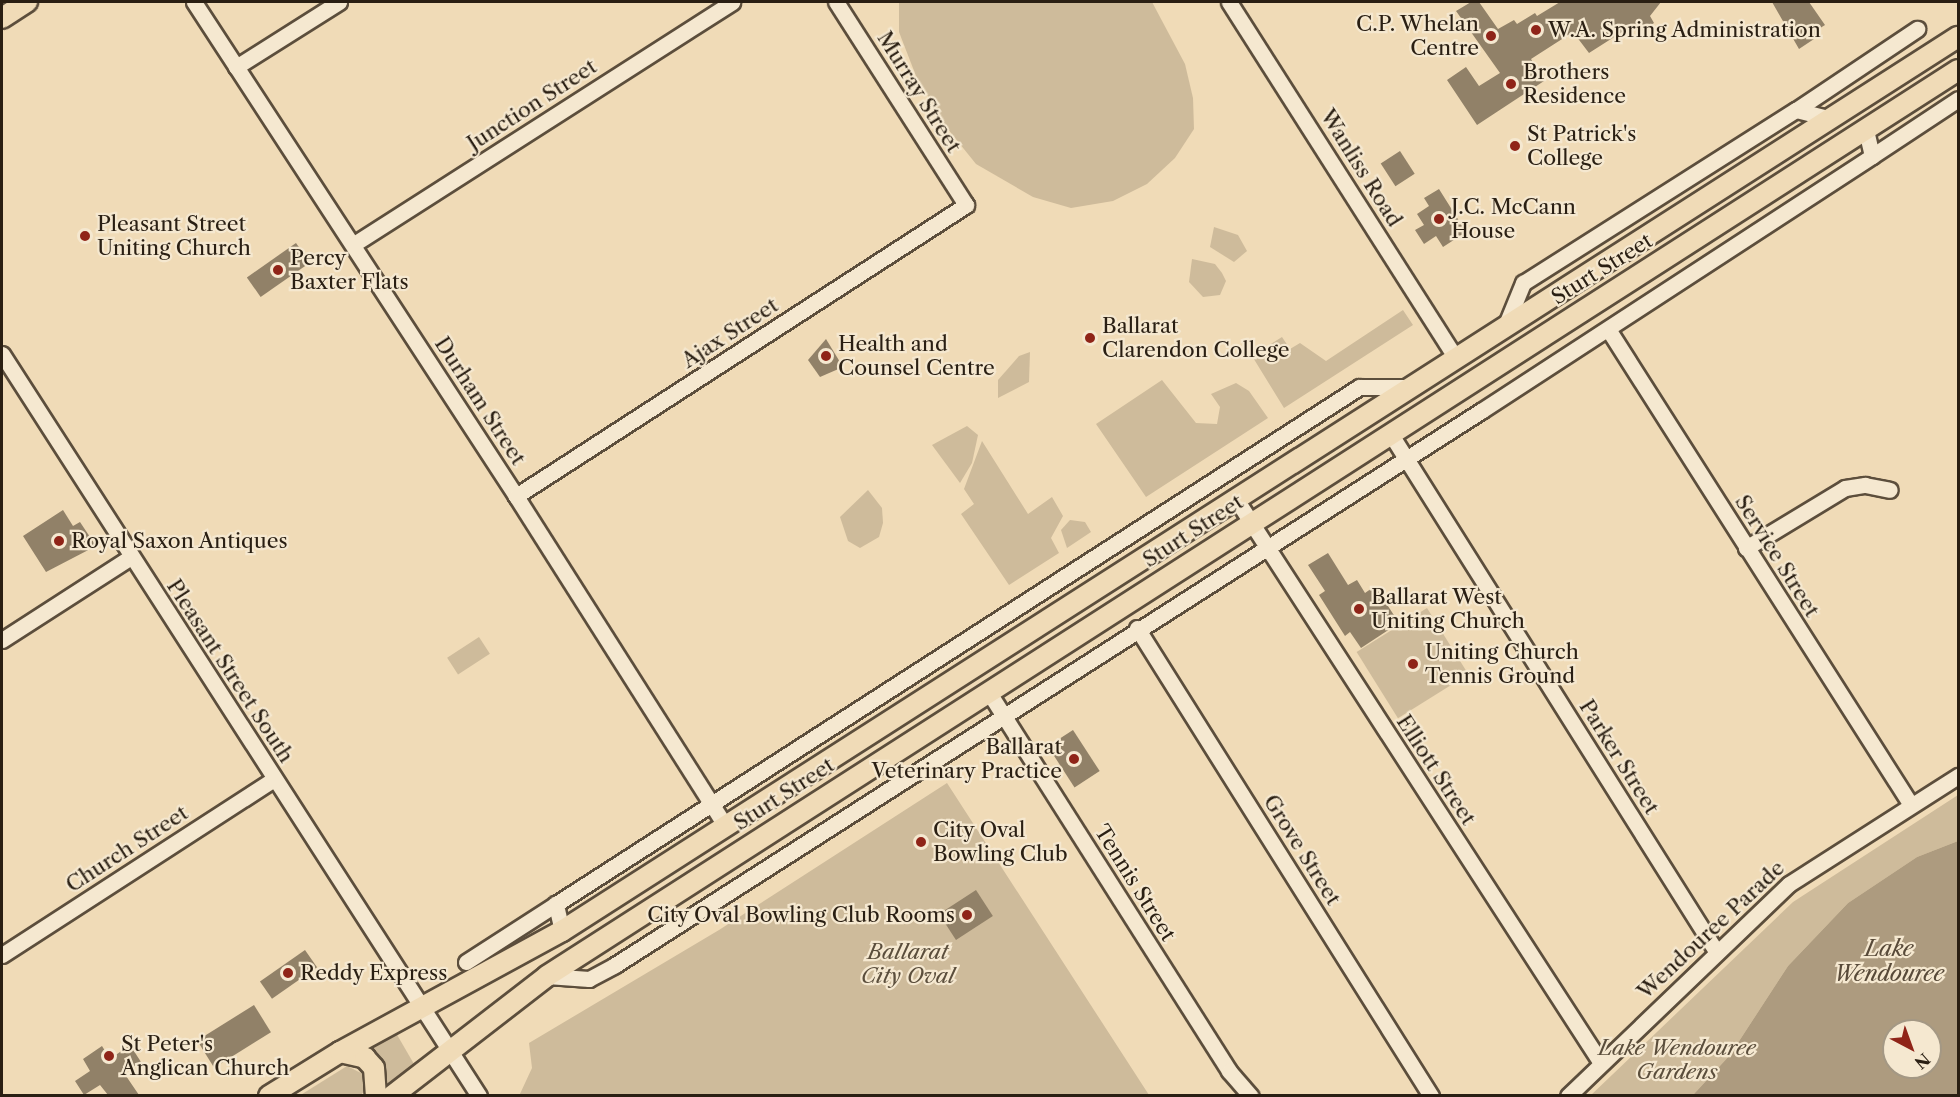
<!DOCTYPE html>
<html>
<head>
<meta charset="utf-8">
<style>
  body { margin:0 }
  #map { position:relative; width:1960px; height:1097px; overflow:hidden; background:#f0dbb7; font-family:"Libre Caslon Text",serif }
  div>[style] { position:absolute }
  .green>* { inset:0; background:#cebb9b; transform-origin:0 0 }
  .water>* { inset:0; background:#ad9b7f }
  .building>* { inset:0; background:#918168; transform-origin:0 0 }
  .roads { filter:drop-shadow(2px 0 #5c4e3c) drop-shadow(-2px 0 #5c4e3c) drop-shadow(0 2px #5c4e3c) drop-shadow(0 -2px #5c4e3c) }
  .minor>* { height:15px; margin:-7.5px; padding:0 7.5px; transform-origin:7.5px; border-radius:7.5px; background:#f5e8d0 }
  .major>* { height:20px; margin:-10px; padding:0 10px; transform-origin:10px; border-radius:10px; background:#f0dbb7 }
  .dots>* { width:16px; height:16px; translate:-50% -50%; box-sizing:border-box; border:3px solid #f5e8d0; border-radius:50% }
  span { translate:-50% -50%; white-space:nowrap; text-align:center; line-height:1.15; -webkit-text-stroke:4.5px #f5e8d0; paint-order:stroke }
  .poi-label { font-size:21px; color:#2a1f13 }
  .right { translate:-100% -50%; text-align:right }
  .left { translate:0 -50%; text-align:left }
  .street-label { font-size:21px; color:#2a1f13 }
  .park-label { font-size:21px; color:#5b4e3c; font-style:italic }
  .water-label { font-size:22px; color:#584a39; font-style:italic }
  .frame { position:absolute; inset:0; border:3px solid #2a1f13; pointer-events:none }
  .north { position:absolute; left:1882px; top:1019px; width:60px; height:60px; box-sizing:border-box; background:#f5e8d0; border:2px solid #a49884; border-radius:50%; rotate:139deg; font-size:16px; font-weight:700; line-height:24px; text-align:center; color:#2a1f13 }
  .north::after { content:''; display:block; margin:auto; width:21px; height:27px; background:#8f2418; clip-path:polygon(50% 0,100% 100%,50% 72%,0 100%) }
</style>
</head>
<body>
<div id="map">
  <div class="green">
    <div style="clip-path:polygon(899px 2px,1152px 2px,1185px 64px,1193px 98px,1194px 129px,1175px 158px,1147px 184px,1113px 201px,1071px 208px,1033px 197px,976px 164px,947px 128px,916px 76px,899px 32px)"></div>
    <div style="clip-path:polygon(1214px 227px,1238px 235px,1247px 251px,1234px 262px,1210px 247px)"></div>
    <div style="clip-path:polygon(1192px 259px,1215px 264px,1222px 273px,1226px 281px,1220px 295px,1203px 297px,1189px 282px)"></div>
    <div style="clip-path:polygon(1403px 310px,1413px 325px,1284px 408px,1252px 356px,1282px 337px,1290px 349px,1300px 343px,1326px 361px)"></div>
    <div style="clip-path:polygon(1030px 352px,1029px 382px,998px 398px,998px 380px,1019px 356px)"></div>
    <div style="clip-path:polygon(1162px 380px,1196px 423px,1217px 424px,1220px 407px,1211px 394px,1236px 383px,1249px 391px,1268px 418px,1146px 497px,1096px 424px)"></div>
    <div style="clip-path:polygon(967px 426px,978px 435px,972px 463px,960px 483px,932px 445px)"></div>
    <div style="clip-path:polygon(982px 441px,1028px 514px,1052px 497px,1063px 516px,1051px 538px,1059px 553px,1009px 585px,961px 514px,974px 504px,964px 489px)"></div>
    <div style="clip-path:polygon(868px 490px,882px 508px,883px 523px,879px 537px,860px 548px,848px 541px,840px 517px)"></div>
    <div style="clip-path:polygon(1070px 520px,1085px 522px,1091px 532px,1067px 548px,1061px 530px)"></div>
    <div style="left:1427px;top:608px;width:78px;height:83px;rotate:58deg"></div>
    <div style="left:479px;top:637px;width:20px;height:38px;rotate:57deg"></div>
    <div style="clip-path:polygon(947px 783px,1149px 1095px,519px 1096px,532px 1068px,529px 1043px,719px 930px)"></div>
    <div style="clip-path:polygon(1958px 795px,1958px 841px,1917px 857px,1848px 903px,1788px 966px,1730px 1055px,1693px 1095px,1590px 1096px,1793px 902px)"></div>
    <div style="clip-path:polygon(396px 1033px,414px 1064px,385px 1087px,363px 1049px)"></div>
    <div style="clip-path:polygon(347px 1066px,365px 1075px,367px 1088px,361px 1095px,299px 1096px)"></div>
  </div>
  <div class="water">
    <div style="clip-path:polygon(evenodd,1958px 841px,1958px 1095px,1693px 1095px,1730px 1055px,1788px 966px,1848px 903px,1917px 857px,1958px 841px,1894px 1031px,1930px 1031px,1930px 1067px,1894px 1067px,1894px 1031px)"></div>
  </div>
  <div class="building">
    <div style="clip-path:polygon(1471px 2px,1479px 2px,1498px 29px,1514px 20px,1517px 24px,1535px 13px,1537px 16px,1560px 2px,1661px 2px,1650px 16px,1654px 23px,1638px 33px,1633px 25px,1589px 53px,1573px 32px,1531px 59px,1544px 81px,1477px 125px,1447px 80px,1466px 67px,1479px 86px,1500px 73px,1456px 11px)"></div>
    <div style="clip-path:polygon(1772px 2px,1809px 2px,1825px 25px,1817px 30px,1820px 35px,1799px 49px)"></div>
    <div style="left:1400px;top:151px;width:27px;height:23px;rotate:57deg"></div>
    <div style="clip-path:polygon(1439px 189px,1466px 232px,1443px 247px,1436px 236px,1424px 244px,1415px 230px,1424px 225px,1417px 214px,1429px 206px,1424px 198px)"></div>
    <div style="left:296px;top:243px;width:24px;height:60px;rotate:55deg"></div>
    <div style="clip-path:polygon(826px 339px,843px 367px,820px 377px,808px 360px)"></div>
    <div style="clip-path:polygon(63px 510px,73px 526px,80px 522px,96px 546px,46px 572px,23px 536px)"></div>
    <div style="clip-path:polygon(1328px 553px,1348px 585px,1357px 580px,1365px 593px,1375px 586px,1399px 623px,1361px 648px,1350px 632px,1345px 636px,1319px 595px,1325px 591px,1308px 565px)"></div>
    <div style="left:1073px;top:730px;width:49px;height:30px;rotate:57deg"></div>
    <div style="left:976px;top:890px;width:31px;height:44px;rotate:57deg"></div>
    <div style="left:305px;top:950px;width:21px;height:55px;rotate:55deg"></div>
    <div style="left:254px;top:1005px;width:32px;height:67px;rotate:58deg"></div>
    <div style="clip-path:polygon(130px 1045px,141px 1062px,124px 1073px,139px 1095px,108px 1095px,100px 1085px,84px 1095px,75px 1081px,90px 1071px,83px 1059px,102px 1046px,110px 1059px)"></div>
  </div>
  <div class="roads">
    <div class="minor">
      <div style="left:194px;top:2px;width:590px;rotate:56.9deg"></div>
      <div style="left:516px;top:496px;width:392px;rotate:57.6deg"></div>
      <div style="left:1229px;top:2px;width:422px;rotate:57.5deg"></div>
      <div style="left:236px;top:67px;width:122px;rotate:-32.3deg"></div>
      <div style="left:1796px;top:110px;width:146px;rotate:-33.8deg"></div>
      <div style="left:1872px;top:156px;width:103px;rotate:-33.5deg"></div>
      <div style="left:354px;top:244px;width:449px;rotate:-32.6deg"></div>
      <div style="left:1505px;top:327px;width:48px;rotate:-67.8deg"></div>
      <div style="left:1523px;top:283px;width:323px;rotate:-32.4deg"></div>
      <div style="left:1796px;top:110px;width:36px;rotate:14deg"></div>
      <div style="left:1608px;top:329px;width:564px;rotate:57.52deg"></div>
      <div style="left:2px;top:354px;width:882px;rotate:57.26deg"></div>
      <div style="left:1390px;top:433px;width:612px;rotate:57.82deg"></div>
      <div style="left:516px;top:496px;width:536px;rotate:-32.89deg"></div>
      <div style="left:966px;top:205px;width:241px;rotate:-122.6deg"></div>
      <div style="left:1236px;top:499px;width:672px;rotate:57.09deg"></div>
      <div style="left:1746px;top:548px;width:116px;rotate:-31.2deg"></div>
      <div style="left:1845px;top:488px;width:20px;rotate:-9deg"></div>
      <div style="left:1865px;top:485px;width:25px;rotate:11deg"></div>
      <div style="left:1137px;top:628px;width:553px;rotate:57.86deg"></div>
      <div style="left:2px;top:640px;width:153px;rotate:-32.8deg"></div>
      <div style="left:988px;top:691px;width:450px;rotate:57.6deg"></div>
      <div style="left:1229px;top:1071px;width:33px;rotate:49deg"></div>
      <div style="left:562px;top:931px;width:28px;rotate:-103deg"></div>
      <div style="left:556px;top:904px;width:955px;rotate:-32.77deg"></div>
      <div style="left:1359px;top:387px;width:51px"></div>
      <div style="left:2px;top:955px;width:324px;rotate:-32.9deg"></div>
      <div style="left:466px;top:962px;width:107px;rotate:-32.8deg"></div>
      <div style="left:547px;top:976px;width:42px;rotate:4.1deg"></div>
      <div style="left:589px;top:979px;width:30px;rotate:-28deg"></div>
      <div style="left:615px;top:965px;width:1028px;rotate:-32.61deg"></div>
      <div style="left:1481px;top:411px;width:467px;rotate:-33.1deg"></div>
      <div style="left:1872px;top:156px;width:28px;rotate:-103deg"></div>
      <div style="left:1568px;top:1096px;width:306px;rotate:-43.8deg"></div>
      <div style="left:1789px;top:884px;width:201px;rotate:-32.6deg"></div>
    </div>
    <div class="major">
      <div style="left:2px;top:18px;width:30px;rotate:-33deg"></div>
      <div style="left:340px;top:1052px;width:26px;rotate:13deg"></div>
      <div style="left:365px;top:1058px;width:13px;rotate:48deg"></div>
      <div style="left:374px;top:1068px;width:28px;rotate:86deg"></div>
      <div style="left:269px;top:1096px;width:84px;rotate:-31.8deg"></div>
      <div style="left:340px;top:1052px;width:253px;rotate:-28.6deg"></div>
      <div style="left:562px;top:931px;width:1658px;rotate:-32.64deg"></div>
      <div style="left:392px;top:1096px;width:196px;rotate:-37.7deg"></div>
      <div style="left:547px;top:976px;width:1677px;rotate:-32.7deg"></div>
    </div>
  </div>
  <div class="dots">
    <div style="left:1536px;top:30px;background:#8f2418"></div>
    <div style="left:1491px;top:36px;background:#8f2418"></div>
    <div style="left:1511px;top:84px;background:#8f2418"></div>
    <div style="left:1515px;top:146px;background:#8f2418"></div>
    <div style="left:1439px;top:219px;background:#8f2418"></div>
    <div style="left:85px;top:236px;background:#8f2418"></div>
    <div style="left:278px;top:270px;background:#8f2418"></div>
    <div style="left:1090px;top:338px;background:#8f2418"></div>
    <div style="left:826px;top:356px;background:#8f2418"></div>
    <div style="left:59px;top:541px;background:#8f2418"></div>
    <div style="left:1359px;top:609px;background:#8f2418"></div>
    <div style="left:1413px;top:664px;background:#8f2418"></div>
    <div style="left:1074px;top:759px;background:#8f2418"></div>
    <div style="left:921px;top:842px;background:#8f2418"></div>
    <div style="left:967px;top:915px;background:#8f2418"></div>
    <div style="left:288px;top:973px;background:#8f2418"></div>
    <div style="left:109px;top:1056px;background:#8f2418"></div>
  </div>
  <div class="poi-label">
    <span class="right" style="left:1479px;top:36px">C.P. Whelan<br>Centre</span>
    <span class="left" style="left:1548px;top:30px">W.A. Spring Administration</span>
    <span class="left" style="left:1523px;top:84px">Brothers<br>Residence</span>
    <span class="left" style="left:1527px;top:146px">St Patrick's<br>College</span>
    <span class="left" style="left:1451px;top:219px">J.C. McCann<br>House</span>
    <span class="left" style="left:97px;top:236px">Pleasant Street<br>Uniting Church</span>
    <span class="left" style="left:290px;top:270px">Percy<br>Baxter Flats</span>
    <span class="left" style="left:1102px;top:338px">Ballarat<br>Clarendon College</span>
    <span class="left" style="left:838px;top:356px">Health and<br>Counsel Centre</span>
    <span class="left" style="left:71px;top:541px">Royal Saxon Antiques</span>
    <span class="left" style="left:1371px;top:609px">Ballarat West<br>Uniting Church</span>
    <span class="left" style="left:1425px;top:664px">Uniting Church<br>Tennis Ground</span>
    <span class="right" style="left:1062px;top:759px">Ballarat<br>Veterinary Practice</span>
    <span class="left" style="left:933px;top:842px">City Oval<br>Bowling Club</span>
    <span class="right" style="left:955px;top:915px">City Oval Bowling Club Rooms</span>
    <span class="left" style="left:300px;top:973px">Reddy Express</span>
    <span class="left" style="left:121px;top:1056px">St Peter's<br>Anglican Church</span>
  </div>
  <div class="street-label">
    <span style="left:919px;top:92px;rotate:58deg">Murray Street</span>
    <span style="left:532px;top:105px;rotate:-33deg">Junction Street</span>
    <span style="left:1361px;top:168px;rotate:58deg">Wanliss Road</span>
    <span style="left:1602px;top:269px;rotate:-32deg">Sturt Street</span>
    <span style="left:730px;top:333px;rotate:-33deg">Ajax Street</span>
    <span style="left:480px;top:401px;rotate:57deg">Durham Street</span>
    <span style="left:1193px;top:531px;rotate:-33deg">Sturt Street</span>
    <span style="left:1777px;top:556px;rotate:58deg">Service Street</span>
    <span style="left:230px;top:671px;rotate:57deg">Pleasant Street South</span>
    <span style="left:1619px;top:757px;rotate:58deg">Parker Street</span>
    <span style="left:1436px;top:770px;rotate:57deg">Elliott Street</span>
    <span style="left:784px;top:794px;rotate:-33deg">Sturt Street</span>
    <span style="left:127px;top:849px;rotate:-33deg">Church Street</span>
    <span style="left:1302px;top:850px;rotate:58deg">Grove Street</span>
    <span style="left:1135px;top:883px;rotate:58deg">Tennis Street</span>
    <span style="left:1711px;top:930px;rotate:-43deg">Wendouree Parade</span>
  </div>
  <div class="park-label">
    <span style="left:908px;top:964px">Ballarat<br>City Oval</span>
    <span style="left:1677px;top:1060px">Lake Wendouree<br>Gardens</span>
  </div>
  <div class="water-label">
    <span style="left:1889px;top:961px">Lake<br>Wendouree</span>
  </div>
  <div class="frame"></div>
  <div class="north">N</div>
</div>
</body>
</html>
